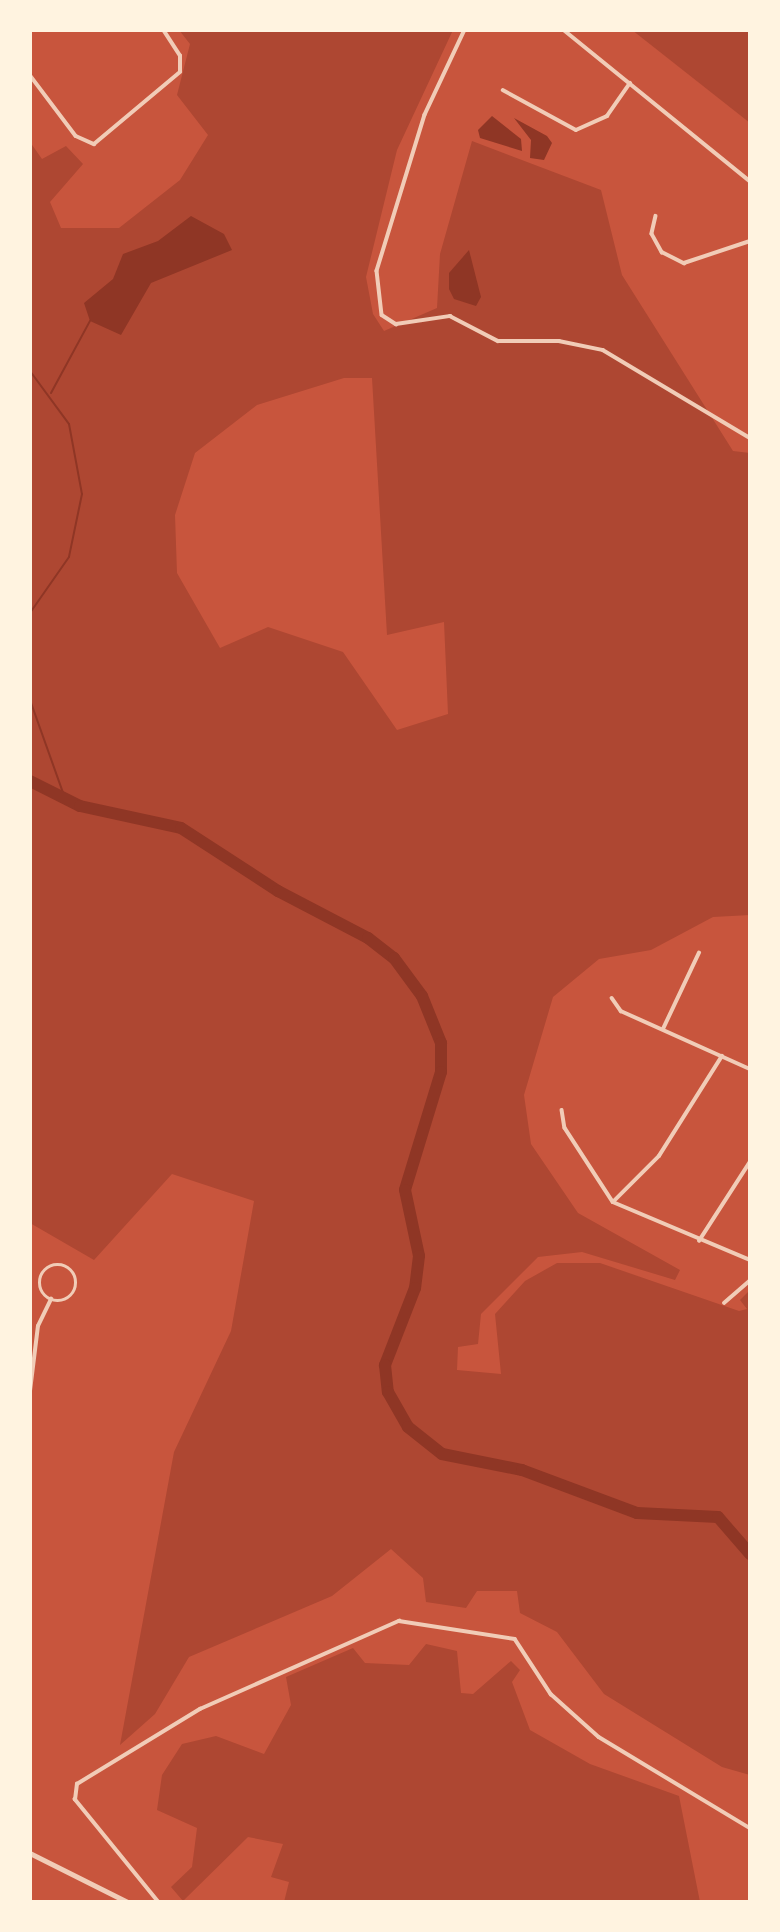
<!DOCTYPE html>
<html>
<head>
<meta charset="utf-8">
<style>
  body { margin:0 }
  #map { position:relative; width:780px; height:1932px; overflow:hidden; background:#c8553d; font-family:Barlow,sans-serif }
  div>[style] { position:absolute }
  .green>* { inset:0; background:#ae4732 }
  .water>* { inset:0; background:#8f3625 }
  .stream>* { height:2px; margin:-1px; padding:0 1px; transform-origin:1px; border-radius:1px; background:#8f3625 }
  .river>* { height:12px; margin:-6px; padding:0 6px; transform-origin:6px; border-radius:6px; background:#8f3625 }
  .minor>* { height:3.5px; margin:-1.75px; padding:0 1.75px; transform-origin:1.75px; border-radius:1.75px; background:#f1ccb7 }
  .minor>.ring { margin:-1.75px; padding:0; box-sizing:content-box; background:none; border:3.5px solid #f1ccb7; border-radius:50% }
  .tertiary>* { height:4.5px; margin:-2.25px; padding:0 2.25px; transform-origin:2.25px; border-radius:2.25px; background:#f1ccb7 }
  span { translate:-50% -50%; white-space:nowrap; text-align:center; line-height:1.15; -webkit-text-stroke:7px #fff3e0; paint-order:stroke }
  .frame { position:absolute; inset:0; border:32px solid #fff3e0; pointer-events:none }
</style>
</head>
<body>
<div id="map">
  <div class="green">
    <div style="clip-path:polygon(evenodd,179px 30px,453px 30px,397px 150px,366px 277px,373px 314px,384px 331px,437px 308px,440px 254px,472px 141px,601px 190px,622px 275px,733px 451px,750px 453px,750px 915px,713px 917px,651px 950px,599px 959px,553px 997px,524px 1095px,531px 1144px,578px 1213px,680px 1270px,675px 1280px,582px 1252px,538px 1257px,481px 1314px,478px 1344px,458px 1347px,457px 1370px,501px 1374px,495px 1314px,525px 1281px,557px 1263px,600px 1263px,739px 1311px,747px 1309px,740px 1300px,750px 1290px,750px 1775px,722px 1767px,604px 1694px,557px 1632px,520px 1613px,517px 1591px,477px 1591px,466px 1608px,426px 1602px,423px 1578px,391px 1549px,332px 1596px,189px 1657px,155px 1714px,120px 1745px,174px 1452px,231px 1331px,254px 1201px,172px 1174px,94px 1260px,30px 1223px,30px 142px,42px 159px,66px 146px,83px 164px,50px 202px,61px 228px,119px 228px,180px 180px,208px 135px,177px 95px,190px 44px,179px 30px,344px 378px,372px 378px,387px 635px,444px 622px,448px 714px,397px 730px,343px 652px,268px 627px,220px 648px,177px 573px,175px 515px,195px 453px,257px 405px,344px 378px)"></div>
    <div style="clip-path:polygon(632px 30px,750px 30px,750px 123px)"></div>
    <div style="clip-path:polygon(426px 1644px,457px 1651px,461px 1693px,473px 1694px,511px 1661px,520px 1670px,512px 1682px,530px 1730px,590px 1764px,679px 1796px,700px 1902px,284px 1902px,289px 1882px,271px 1877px,283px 1844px,248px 1837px,183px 1901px,171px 1887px,192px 1867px,197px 1828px,157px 1810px,162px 1775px,182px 1744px,216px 1736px,264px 1754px,291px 1705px,286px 1677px,353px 1648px,365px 1663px,409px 1665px)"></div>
  </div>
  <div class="water">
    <div style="clip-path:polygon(492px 116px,521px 139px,522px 151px,480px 138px,478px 130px)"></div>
    <div style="clip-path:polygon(514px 118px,547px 136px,552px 143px,544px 160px,530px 158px,531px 140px)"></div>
    <div style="clip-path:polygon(191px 216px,224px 234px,232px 250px,151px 283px,121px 335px,90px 321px,84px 303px,113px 279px,123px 254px,158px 241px)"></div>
    <div style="clip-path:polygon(469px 250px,481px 297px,476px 306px,454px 299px,449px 289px,449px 273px)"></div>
  </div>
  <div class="stream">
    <div style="left:30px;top:371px;width:66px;rotate:53.7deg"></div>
    <div style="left:69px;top:424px;width:71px;rotate:79.5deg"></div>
    <div style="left:82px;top:494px;width:64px;rotate:101.7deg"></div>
    <div style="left:69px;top:557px;width:68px;rotate:124.9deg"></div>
    <div style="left:51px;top:393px;width:82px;rotate:-61.6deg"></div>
    <div style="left:30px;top:700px;width:107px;rotate:70.4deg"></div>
  </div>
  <div class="river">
    <div style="left:30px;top:781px;width:56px;rotate:26.6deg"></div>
    <div style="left:80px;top:806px;width:103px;rotate:12.3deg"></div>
    <div style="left:181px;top:828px;width:116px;rotate:33deg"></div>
    <div style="left:278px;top:891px;width:102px;rotate:27.6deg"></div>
    <div style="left:368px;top:938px;width:33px;rotate:38deg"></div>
    <div style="left:394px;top:958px;width:47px;rotate:53.6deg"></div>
    <div style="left:422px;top:996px;width:51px;rotate:68deg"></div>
    <div style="left:441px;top:1043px;width:29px;rotate:90deg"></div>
    <div style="left:441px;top:1072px;width:123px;rotate:107deg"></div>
    <div style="left:405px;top:1190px;width:67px;rotate:78deg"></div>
    <div style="left:419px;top:1256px;width:32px;rotate:97deg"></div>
    <div style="left:415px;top:1288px;width:83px;rotate:111.3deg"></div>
    <div style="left:385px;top:1365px;width:27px;rotate:84deg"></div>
    <div style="left:388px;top:1392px;width:40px;rotate:60.3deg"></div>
    <div style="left:408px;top:1427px;width:43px;rotate:38.5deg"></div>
    <div style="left:442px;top:1454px;width:82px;rotate:11.3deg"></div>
    <div style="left:522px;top:1470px;width:123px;rotate:20.5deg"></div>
    <div style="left:637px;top:1513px;width:81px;rotate:2.8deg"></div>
    <div style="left:718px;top:1517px;width:49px;rotate:49.1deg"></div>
  </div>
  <div class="minor">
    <div style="left:465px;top:30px;width:94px;rotate:115.2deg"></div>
    <div style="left:425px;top:115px;width:163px;rotate:107.1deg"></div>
    <div style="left:377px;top:271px;width:44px;rotate:83.5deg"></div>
    <div style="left:382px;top:315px;width:17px;rotate:33deg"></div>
    <div style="left:396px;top:324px;width:55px;rotate:-8.4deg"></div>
    <div style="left:450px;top:316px;width:54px;rotate:27.5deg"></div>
    <div style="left:498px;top:341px;width:61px"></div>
    <div style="left:559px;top:341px;width:45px;rotate:11.6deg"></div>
    <div style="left:603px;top:350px;width:171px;rotate:30.9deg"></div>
    <div style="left:564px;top:30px;width:240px;rotate:39.1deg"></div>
    <div style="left:30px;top:75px;width:76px;rotate:53deg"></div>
    <div style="left:76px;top:136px;width:20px;rotate:24deg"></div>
    <div style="left:94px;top:144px;width:112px;rotate:-39.9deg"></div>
    <div style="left:180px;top:72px;width:16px;rotate:-90deg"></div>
    <div style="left:180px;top:56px;width:31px;rotate:-123deg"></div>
    <div style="left:503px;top:90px;width:83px;rotate:28.7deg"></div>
    <div style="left:576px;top:130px;width:34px;rotate:-24deg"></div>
    <div style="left:607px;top:116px;width:40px;rotate:-55.1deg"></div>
    <div style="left:656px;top:216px;width:18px;rotate:103deg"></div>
    <div style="left:652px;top:234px;width:21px;rotate:61deg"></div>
    <div style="left:662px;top:252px;width:25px;rotate:27deg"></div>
    <div style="left:684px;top:263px;width:70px;rotate:-18.4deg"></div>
    <div style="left:612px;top:998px;width:16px;rotate:55deg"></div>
    <div style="left:621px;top:1011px;width:141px;rotate:24.2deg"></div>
    <div style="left:663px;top:1029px;width:84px;rotate:-64.7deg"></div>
    <div style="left:562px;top:1110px;width:18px;rotate:81deg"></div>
    <div style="left:565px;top:1128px;width:88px;rotate:57deg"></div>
    <div style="left:613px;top:1202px;width:149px;rotate:22.9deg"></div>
    <div style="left:613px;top:1202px;width:65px;rotate:-45deg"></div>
    <div style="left:659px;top:1156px;width:118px;rotate:-57.8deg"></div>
    <div style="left:699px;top:1241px;width:94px;rotate:-57.2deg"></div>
    <div class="ring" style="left:40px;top:1265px;width:32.5px;height:32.5px"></div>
    <div style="left:724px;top:1303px;width:35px;rotate:-41deg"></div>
    <div style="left:30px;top:1391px;width:65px;rotate:-83deg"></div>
    <div style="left:38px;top:1326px;width:30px;rotate:-64deg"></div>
    <div style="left:158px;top:1902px;width:132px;rotate:-129.1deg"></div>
    <div style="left:75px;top:1800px;width:16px;rotate:-83deg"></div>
    <div style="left:77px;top:1784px;width:144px;rotate:-31.4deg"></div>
    <div style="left:200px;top:1709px;width:218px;rotate:-23.9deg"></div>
    <div style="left:399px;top:1621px;width:117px;rotate:8.8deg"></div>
    <div style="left:515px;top:1639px;width:66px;rotate:56.8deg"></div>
    <div style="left:551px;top:1694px;width:64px;rotate:41.9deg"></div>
    <div style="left:599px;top:1737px;width:176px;rotate:31.1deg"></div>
  </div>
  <div class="tertiary">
    <div style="left:30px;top:1853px;width:110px;rotate:26.6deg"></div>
  </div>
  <div class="frame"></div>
</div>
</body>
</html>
